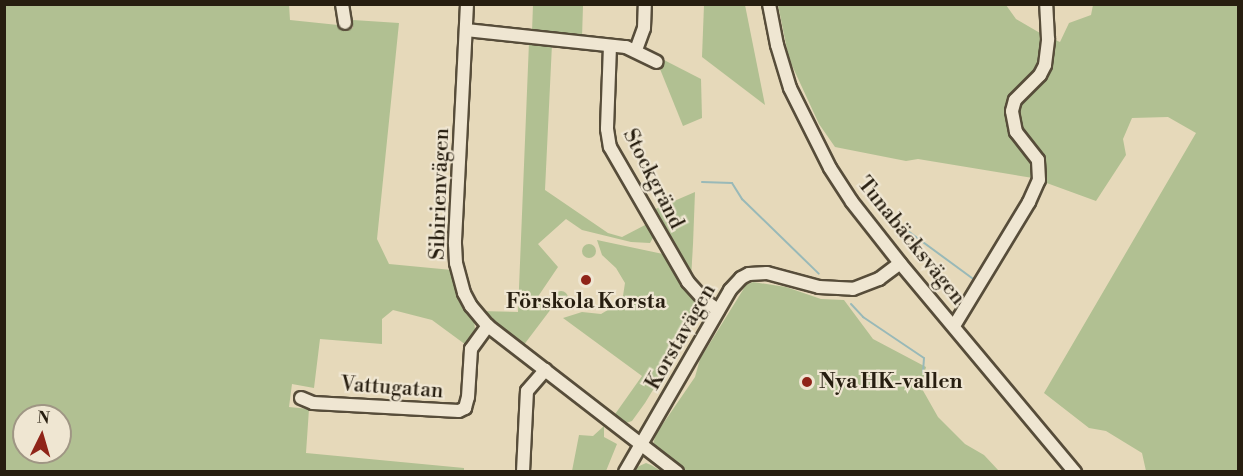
<!DOCTYPE html>
<html>
<head>
<meta charset="utf-8">
<style>
  body { margin:0 }
  #map { position:relative; width:1243px; height:476px; overflow:hidden; background:#e6d9ba; font-family:"Libre Bodoni",serif }
  div>[style] { position:absolute }
  .green>* { inset:0; background:#b1c092 }
  .round { border-radius:50% }
  .stream>* { height:2px; margin:-1px; padding:0 1px; transform-origin:1px; border-radius:1px; background:#99b9b8 }
  .roads { filter:drop-shadow(2px 0 #574d3a) drop-shadow(-2px 0 #574d3a) drop-shadow(0 2px #574d3a) drop-shadow(0 -2px #574d3a) }
  .minor>* { height:12px; margin:-6px; padding:0 6px; transform-origin:6px; border-radius:6px; background:#efe6d2 }
  .dots>* { width:16px; height:16px; translate:-50% -50%; box-sizing:border-box; border:3px solid #efe6d2; border-radius:50% }
  span { translate:-50% -50%; white-space:nowrap; text-align:center; line-height:1.15; -webkit-text-stroke:4.5px #efe6d2; paint-order:stroke }
  .street-label { font-size:21px; color:#271e10 }
  .poi-label { font-size:21px; color:#271e10; font-weight:700 }
  .left { translate:0 -50%; text-align:left }
  .frame { position:absolute; inset:0; border:6px solid #271e10; pointer-events:none }
  .north { position:absolute; left:12px; top:404px; width:60px; height:60px; box-sizing:border-box; background:#efe6d2; border:2px solid #9f9684; border-radius:50%; rotate:5deg; font-size:16px; font-weight:700; line-height:24px; text-align:center; color:#271e10 }
  .north::after { content:''; display:block; margin:auto; width:21px; height:27px; background:#8f2418; clip-path:polygon(50% 0,100% 100%,50% 72%,0 100%) }
</style>
</head>
<body>
<div id="map">
  <div class="green">
    <div style="clip-path:polygon(evenodd,289px 4px,290px 20px,338px 25px,340px 29px,347px 31px,353px 28px,353px 20px,399px 23px,377px 239px,389px 264px,452px 270px,464px 304px,474px 320px,475px 329px,466px 345px,432px 320px,393px 310px,382px 319px,382px 344px,320px 339px,314px 388px,292px 384px,289px 407px,309px 409px,306px 453px,464px 468px,464px 471px,5px 471px,4px 5px,289px 4px,24px 416px,60px 416px,60px 452px,24px 452px,24px 416px)"></div>
    <div style="clip-path:polygon(533px 5px,583px 5px,582px 37px,532px 32px)"></div>
    <div style="clip-path:polygon(704px 5px,745px 5px,765px 105px,702px 57px)"></div>
    <div style="clip-path:polygon(778px 5px,1006px 5px,1016px 19px,1040px 33px,1040px 5px,1044px 35px,1060px 42px,1069px 23px,1091px 15px,1093px 5px,1238px 5px,1238px 471px,1146px 471px,1142px 453px,1106px 431px,1089px 428px,1044px 393px,1196px 133px,1168px 117px,1132px 118px,1123px 139px,1126px 155px,1096px 201px,1033px 178px,918px 159px,906px 161px,835px 147px,819px 124px,789px 59px)"></div>
    <div style="clip-path:polygon(529px 42px,552px 44px,545px 190px,608px 233px,622px 237px,647px 224px,654px 236px,650px 243px,631px 242px,582px 230px,566px 219px,538px 244px,558px 267px,537px 298px,551px 309px,523px 346px,480px 311px,518px 312px)"></div>
    <div style="clip-path:polygon(664px 60px,701px 79px,702px 118px,683px 126px,660px 69px)"></div>
    <div style="clip-path:polygon(695px 192px,693px 244px,691px 279px,651px 211px)"></div>
    <div style="clip-path:polygon(597px 240px,663px 254px,700px 308px,699px 314px,675px 343px,662px 375px,645px 403px,632px 421px,626px 423px,613px 417px,642px 376px,563px 318px,582px 312px,601px 314px,618px 304px,623px 296px,625px 283px,616px 268px,602px 255px)"></div>
    <div class="round" style="left:582px;top:244px;width:14px;height:14px"></div>
    <div style="clip-path:polygon(753px 282px,786px 287px,821px 299px,844px 300px,873px 339px,926px 367px,921px 387px,938px 417px,965px 444px,984px 455px,999px 471px,683px 471px,658px 454px,653px 444px,656px 434px,695px 377px,700px 359px,746px 285px)"></div>
    <div class="round" style="left:554px;top:291px;width:14px;height:14px"></div>
    <div style="clip-path:polygon(604px 426px,604px 437px,617px 444px,606px 471px,572px 471px,579px 435px,593px 436px)"></div>
    <div style="clip-path:polygon(646px 463px,651px 465px,661px 471px,634px 471px,637px 467px)"></div>
  </div>
  <div class="stream">
    <div style="left:702px;top:182px;width:30px;rotate:2deg"></div>
    <div style="left:732px;top:183px;width:19px;rotate:58deg"></div>
    <div style="left:742px;top:199px;width:107px;rotate:44.2deg"></div>
    <div style="left:859px;top:185px;width:35px;rotate:50deg"></div>
    <div style="left:882px;top:212px;width:112px;rotate:36.3deg"></div>
    <div style="left:851px;top:304px;width:18px;rotate:47deg"></div>
    <div style="left:863px;top:317px;width:73px;rotate:33.9deg"></div>
    <div style="left:924px;top:358px;width:14px;rotate:94deg"></div>
  </div>
  <div class="roads">
    <div class="minor">
      <div style="left:342px;top:4px;width:19px;rotate:81deg"></div>
      <div style="left:467px;top:4px;width:240px;rotate:92.9deg"></div>
      <div style="left:455px;top:244px;width:19px;rotate:87deg"></div>
      <div style="left:456px;top:263px;width:31px;rotate:75deg"></div>
      <div style="left:464px;top:293px;width:15px;rotate:62deg"></div>
      <div style="left:471px;top:306px;width:26px;rotate:50deg"></div>
      <div style="left:488px;top:326px;width:239px;rotate:37.7deg"></div>
      <div style="left:769px;top:4px;width:42px;rotate:79deg"></div>
      <div style="left:777px;top:45px;width:45px;rotate:73.2deg"></div>
      <div style="left:790px;top:88px;width:89px;rotate:63.4deg"></div>
      <div style="left:830px;top:168px;width:40px;rotate:57.1deg"></div>
      <div style="left:852px;top:202px;width:78px;rotate:51.8deg"></div>
      <div style="left:900px;top:263px;width:273px;rotate:50.1deg"></div>
      <div style="left:466px;top:30px;width:161px;rotate:6.1deg"></div>
      <div style="left:626px;top:47px;width:34px;rotate:26deg"></div>
      <div style="left:610px;top:46px;width:83px;rotate:92.1deg"></div>
      <div style="left:607px;top:129px;width:18px;rotate:81deg"></div>
      <div style="left:610px;top:147px;width:156px;rotate:60deg"></div>
      <div style="left:688px;top:282px;width:25px;rotate:48deg"></div>
      <div style="left:705px;top:301px;width:16px;rotate:35deg"></div>
      <div style="left:636px;top:50px;width:23px;rotate:-70deg"></div>
      <div style="left:644px;top:28px;width:24px;rotate:-88deg"></div>
      <div style="left:954px;top:326px;width:145px;rotate:-58.8deg"></div>
      <div style="left:1029px;top:202px;width:24px;rotate:-66deg"></div>
      <div style="left:1039px;top:180px;width:20px;rotate:-93deg"></div>
      <div style="left:1038px;top:160px;width:36px;rotate:-128deg"></div>
      <div style="left:1016px;top:132px;width:21px;rotate:-101deg"></div>
      <div style="left:1012px;top:111px;width:11px;rotate:-75deg"></div>
      <div style="left:1015px;top:100px;width:35px;rotate:-45deg"></div>
      <div style="left:1040px;top:75px;width:11px;rotate:-63deg"></div>
      <div style="left:1045px;top:65px;width:26px;rotate:-83deg"></div>
      <div style="left:1048px;top:39px;width:35px;rotate:-93deg"></div>
      <div style="left:301px;top:398px;width:13px;rotate:23deg"></div>
      <div style="left:313px;top:403px;width:146px;rotate:3.1deg"></div>
      <div style="left:459px;top:411px;width:7px;rotate:-27deg"></div>
      <div style="left:465px;top:408px;width:11px;rotate:-75deg"></div>
      <div style="left:468px;top:397px;width:48px;rotate:-86.4deg"></div>
      <div style="left:471px;top:349px;width:29px;rotate:-54deg"></div>
      <div style="left:523px;top:472px;width:81px;rotate:-87.2deg"></div>
      <div style="left:527px;top:391px;width:28px;rotate:-49deg"></div>
      <div style="left:625px;top:472px;width:210px;rotate:-60deg"></div>
      <div style="left:730px;top:290px;width:16px;rotate:-47deg"></div>
      <div style="left:741px;top:278px;width:9px;rotate:-27deg"></div>
      <div style="left:749px;top:274px;width:18px;rotate:-3deg"></div>
      <div style="left:767px;top:273px;width:54px;rotate:15.1deg"></div>
      <div style="left:819px;top:287px;width:34px;rotate:3deg"></div>
      <div style="left:853px;top:289px;width:28px;rotate:-21deg"></div>
      <div style="left:879px;top:279px;width:26px;rotate:-37deg"></div>
    </div>
  </div>
  <div class="dots">
    <div style="left:586px;top:280px;background:#8f2418"></div>
    <div style="left:807px;top:382px;background:#8f2418"></div>
  </div>
  <div class="street-label">
    <span style="left:653px;top:179px;rotate:63deg">Stockgränd</span>
    <span style="left:440px;top:194px;rotate:-88deg">Sibirienvägen</span>
    <span style="left:911px;top:241px;rotate:51deg">Tunabäcksvägen</span>
    <span style="left:681px;top:337px;rotate:-60deg">Korstavägen</span>
    <span style="left:392px;top:388px;rotate:4deg">Vattugatan</span>
  </div>
  <div class="poi-label">
    <span style="left:586px;top:302px">Förskola Korsta</span>
    <span class="left" style="left:819px;top:382px">Nya HK-vallen</span>
  </div>
  <div class="frame"></div>
  <div class="north">N</div>
</div>
</body>
</html>
